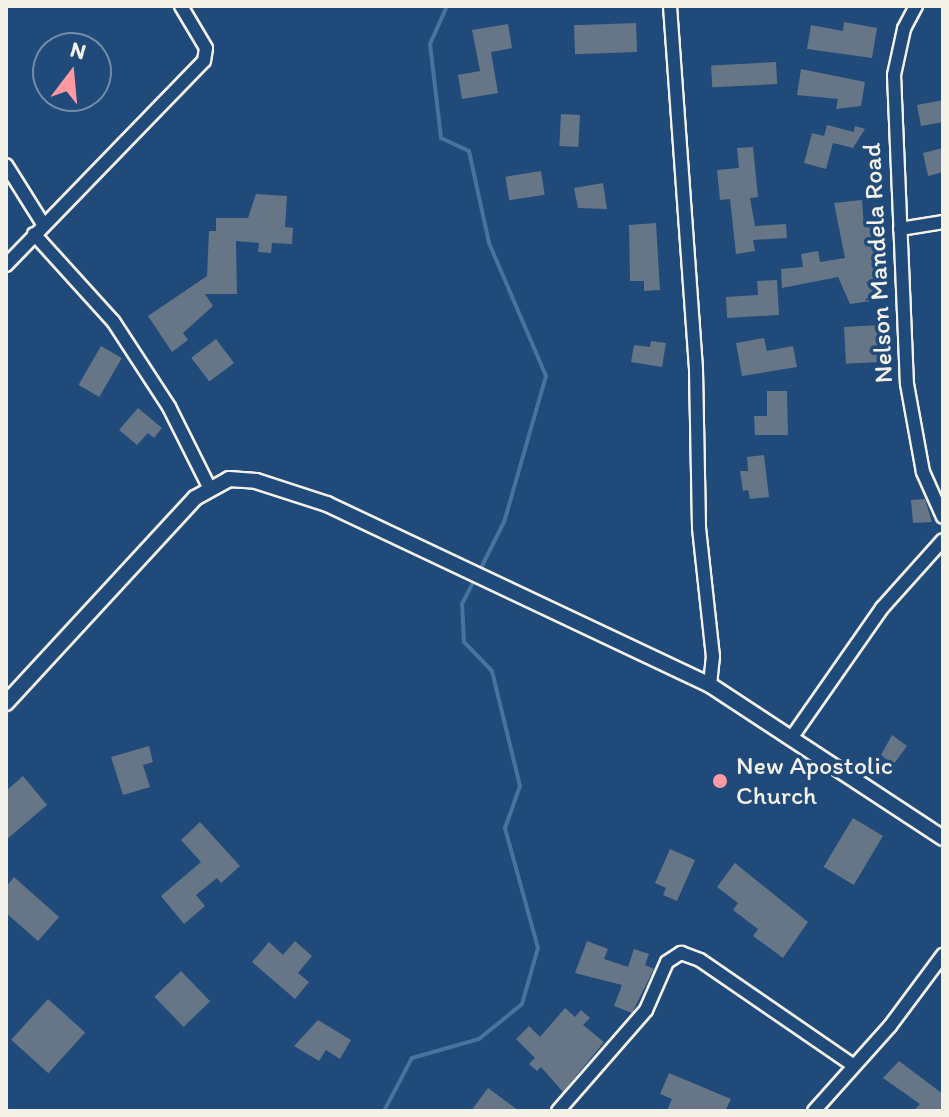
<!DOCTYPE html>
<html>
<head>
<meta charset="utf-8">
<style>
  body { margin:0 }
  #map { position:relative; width:949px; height:1117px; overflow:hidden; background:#1f4a7a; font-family:Itim,sans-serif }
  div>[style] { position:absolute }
  .stream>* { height:4px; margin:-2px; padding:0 2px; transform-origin:2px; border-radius:2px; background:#4574a1 }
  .building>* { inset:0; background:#667686; transform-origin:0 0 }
  .roads { filter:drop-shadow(2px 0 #f4f1e8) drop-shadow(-2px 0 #f4f1e8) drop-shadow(0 2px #f4f1e8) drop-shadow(0 -2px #f4f1e8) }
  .minor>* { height:12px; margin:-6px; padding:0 6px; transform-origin:6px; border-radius:6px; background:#1f4a7a }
  .tertiary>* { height:14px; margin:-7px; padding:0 7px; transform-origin:7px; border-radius:7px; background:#1f4a7a }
  .dots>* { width:22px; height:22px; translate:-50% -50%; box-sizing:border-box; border:4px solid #1f4a7a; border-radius:50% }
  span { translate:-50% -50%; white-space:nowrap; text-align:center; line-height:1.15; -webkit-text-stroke:7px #1f4a7a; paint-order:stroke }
  .street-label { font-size:26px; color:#f4f1e8 }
  .poi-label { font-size:26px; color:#f4f1e8 }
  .left { translate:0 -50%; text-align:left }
  .frame { position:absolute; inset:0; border:8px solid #f4f1e8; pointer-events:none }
  .north { position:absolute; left:32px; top:32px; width:80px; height:80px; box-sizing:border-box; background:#1f4a7a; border:2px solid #748da6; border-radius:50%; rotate:16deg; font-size:22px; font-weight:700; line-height:32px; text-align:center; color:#f4f1e8 }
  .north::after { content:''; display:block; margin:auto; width:28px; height:36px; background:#ff9aa2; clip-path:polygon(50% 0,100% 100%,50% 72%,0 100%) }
</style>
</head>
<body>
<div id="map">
  <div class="stream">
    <div style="left:447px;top:6px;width:42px;rotate:114.1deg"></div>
    <div style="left:430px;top:44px;width:95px;rotate:83.3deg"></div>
    <div style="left:441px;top:138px;width:31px;rotate:25deg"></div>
    <div style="left:469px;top:151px;width:94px;rotate:77.7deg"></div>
    <div style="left:489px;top:243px;width:145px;rotate:66.8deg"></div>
    <div style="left:546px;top:376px;width:152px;rotate:106deg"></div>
    <div style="left:504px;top:522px;width:56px;rotate:116.6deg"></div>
    <div style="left:384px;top:1111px;width:60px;rotate:-62.2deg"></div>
    <div style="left:412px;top:1058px;width:70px;rotate:-15.8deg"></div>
    <div style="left:479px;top:1039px;width:55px;rotate:-39.1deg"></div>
    <div style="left:522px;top:1004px;width:58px;rotate:-74.1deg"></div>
    <div style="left:538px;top:948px;width:124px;rotate:-105.4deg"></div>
    <div style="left:505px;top:828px;width:45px;rotate:-70.3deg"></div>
    <div style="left:520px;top:786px;width:118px;rotate:-103.7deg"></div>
    <div style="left:492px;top:671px;width:40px;rotate:-134deg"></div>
    <div style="left:464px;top:642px;width:38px;rotate:-93deg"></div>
    <div style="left:462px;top:604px;width:28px;rotate:-63deg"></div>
  </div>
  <div class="building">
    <div style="clip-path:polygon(844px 22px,877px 28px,872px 58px,807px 49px,811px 25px,843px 31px)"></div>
    <div style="left:636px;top:23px;width:29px;height:62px;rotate:88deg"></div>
    <div style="clip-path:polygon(508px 24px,512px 48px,491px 52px,498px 93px,462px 99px,458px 75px,480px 71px,472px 30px)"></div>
    <div style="left:776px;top:62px;width:22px;height:65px;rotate:87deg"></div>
    <div style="clip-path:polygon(801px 69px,865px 82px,861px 106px,836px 109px,838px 99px,797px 95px)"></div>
    <div style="clip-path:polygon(943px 100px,943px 122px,921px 126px,917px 105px)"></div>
    <div style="left:561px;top:114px;width:19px;height:32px;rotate:3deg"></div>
    <div style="clip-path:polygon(827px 125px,854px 132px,855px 126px,865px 129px,853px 148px,833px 143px,826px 169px,804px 163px,812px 133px,824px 136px)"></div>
    <div style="clip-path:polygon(753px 147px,758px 197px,750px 198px,755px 226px,786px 224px,787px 238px,753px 240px,755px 251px,736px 254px,730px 199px,720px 200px,717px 170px,739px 168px,737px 148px)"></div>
    <div style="clip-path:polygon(943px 148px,943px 172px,928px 176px,923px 153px)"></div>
    <div style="left:541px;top:171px;width:24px;height:36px;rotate:81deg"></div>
    <div style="clip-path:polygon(603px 183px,607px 209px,578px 208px,574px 188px)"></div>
    <div style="clip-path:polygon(256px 194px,287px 196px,285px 227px,293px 228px,292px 244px,272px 243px,271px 253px,258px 252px,259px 243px,236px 241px,237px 294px,205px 294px,213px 306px,183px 333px,188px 340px,172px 352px,148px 316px,207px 276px,209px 231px,216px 231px,216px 218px,248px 218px)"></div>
    <div style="clip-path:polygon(862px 200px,864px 227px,871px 226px,878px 300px,850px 304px,838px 277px,782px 288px,781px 269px,803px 267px,801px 254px,818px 251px,820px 262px,845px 258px,834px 203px)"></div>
    <div style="clip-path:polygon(656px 223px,660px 290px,644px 291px,644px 281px,630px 281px,629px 225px)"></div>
    <div style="clip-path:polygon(777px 280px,779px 315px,727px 318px,726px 297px,758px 295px,757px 281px)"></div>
    <div style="left:880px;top:325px;width:37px;height:36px;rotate:87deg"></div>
    <div style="clip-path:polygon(764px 338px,767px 351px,793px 346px,797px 367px,742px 376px,736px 343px)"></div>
    <div style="left:216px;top:339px;width:30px;height:31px;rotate:53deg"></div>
    <div style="clip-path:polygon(651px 341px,666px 343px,662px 367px,631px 362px,634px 345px,650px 347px)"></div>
    <div style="left:101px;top:346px;width:24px;height:45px;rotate:30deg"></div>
    <div style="clip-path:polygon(767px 391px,787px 391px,788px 435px,755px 435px,754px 416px,767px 416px)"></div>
    <div style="clip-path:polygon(138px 408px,162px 428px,154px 438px,148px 433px,137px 445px,119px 430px)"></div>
    <div style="clip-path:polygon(764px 455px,769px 497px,750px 499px,748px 490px,743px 491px,740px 471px,748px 471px,747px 457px)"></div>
    <div style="clip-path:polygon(925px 499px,932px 522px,913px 523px,911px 500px)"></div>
    <div style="clip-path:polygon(892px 735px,907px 746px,893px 765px,881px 755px)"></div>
    <div style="clip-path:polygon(149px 746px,153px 762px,143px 765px,150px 787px,123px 795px,111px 757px)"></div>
    <div style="clip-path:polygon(23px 776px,47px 805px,6px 840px,6px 791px)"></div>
    <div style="left:853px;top:818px;width:35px;height:57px;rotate:31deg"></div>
    <div style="clip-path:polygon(200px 822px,240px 866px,221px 883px,217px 878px,196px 895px,205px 906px,184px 924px,161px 896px,201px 862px,181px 840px)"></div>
    <div style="clip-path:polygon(670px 849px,695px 860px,677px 901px,663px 895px,666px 888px,655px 883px)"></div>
    <div style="clip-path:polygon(735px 863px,808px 922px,783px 958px,753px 936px,758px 929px,733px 910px,738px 903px,717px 887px)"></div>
    <div style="clip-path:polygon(14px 877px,59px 917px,38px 941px,6px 913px,6px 887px)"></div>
    <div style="clip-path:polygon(295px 941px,312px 956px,298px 973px,309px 982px,295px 999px,252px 962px,269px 942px,283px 955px)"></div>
    <div style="clip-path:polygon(587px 941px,608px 949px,604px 959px,628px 967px,634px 949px,649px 954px,645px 965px,654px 969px,632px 1013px,614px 1006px,622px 985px,575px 973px)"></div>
    <div style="left:181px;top:971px;width:42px;height:37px;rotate:46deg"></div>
    <div style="left:48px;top:999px;width:50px;height:55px;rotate:42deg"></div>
    <div style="clip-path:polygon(565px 1008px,575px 1017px,581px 1010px,590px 1018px,583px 1025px,604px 1042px,563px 1092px,541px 1067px,537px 1071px,529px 1064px,535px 1058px,516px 1039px,529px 1026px,540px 1037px)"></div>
    <div style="clip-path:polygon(318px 1020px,351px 1040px,340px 1059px,326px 1050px,319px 1061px,294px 1046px)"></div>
    <div style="clip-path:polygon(899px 1061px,943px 1094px,943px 1111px,913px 1111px,920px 1104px,883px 1078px)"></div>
    <div style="clip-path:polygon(669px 1073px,731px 1099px,725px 1111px,667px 1111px,672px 1099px,660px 1094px)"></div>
    <div style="clip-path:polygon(488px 1088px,519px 1111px,471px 1111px)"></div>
  </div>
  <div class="roads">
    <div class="minor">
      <div style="left:670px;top:6px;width:365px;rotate:85.9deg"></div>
      <div style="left:696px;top:370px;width:158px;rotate:88.9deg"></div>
      <div style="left:699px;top:528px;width:129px;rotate:83.8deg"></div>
      <div style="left:713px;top:656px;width:29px;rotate:96deg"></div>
      <div style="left:916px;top:6px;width:26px;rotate:118deg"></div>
      <div style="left:904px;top:29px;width:47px;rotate:102.3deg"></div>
      <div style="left:894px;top:75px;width:309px;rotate:87.6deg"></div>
      <div style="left:907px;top:384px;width:89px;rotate:79.7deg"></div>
      <div style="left:923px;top:472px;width:49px;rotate:66deg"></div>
      <div style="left:6px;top:165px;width:70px;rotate:57.9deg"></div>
      <div style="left:900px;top:229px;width:44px;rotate:-9.2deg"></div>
      <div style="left:34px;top:234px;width:118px;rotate:47.8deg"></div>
      <div style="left:113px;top:321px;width:103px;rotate:56.9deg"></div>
      <div style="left:169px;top:407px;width:89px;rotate:63.4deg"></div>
      <div style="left:6px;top:265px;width:284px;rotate:-45.9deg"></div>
      <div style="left:204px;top:61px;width:13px;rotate:-81deg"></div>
      <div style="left:206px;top:48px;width:49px;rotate:-120.8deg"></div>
      <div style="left:792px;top:737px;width:157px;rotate:-55.1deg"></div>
      <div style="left:882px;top:608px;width:91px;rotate:-48.1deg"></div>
      <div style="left:558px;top:1111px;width:134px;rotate:-48.9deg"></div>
      <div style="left:646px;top:1010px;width:52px;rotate:-66.4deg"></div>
      <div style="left:667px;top:962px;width:17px;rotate:-33deg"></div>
      <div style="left:681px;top:953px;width:20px;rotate:20deg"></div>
      <div style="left:700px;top:960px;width:186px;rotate:34.5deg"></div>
      <div style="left:814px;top:1111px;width:114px;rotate:-48.2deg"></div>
      <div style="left:890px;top:1026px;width:89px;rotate:-53.3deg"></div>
    </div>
    <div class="tertiary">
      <div style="left:6px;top:703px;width:279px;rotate:-47.3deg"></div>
      <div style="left:195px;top:498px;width:39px;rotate:-29deg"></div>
      <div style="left:229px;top:479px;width:27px;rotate:4deg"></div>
      <div style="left:256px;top:481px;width:75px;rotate:17.9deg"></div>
      <div style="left:327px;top:504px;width:424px;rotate:25.3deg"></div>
      <div style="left:710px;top:685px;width:279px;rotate:33.3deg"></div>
    </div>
  </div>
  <div class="dots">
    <div style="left:720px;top:781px;background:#ff9aa2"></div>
  </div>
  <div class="street-label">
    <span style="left:878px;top:263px;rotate:-93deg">Nelson Mandela Road</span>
  </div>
  <div class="poi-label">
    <span class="left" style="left:736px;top:781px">New Apostolic<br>Church</span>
  </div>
  <div class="frame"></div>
  <div class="north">N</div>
</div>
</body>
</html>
